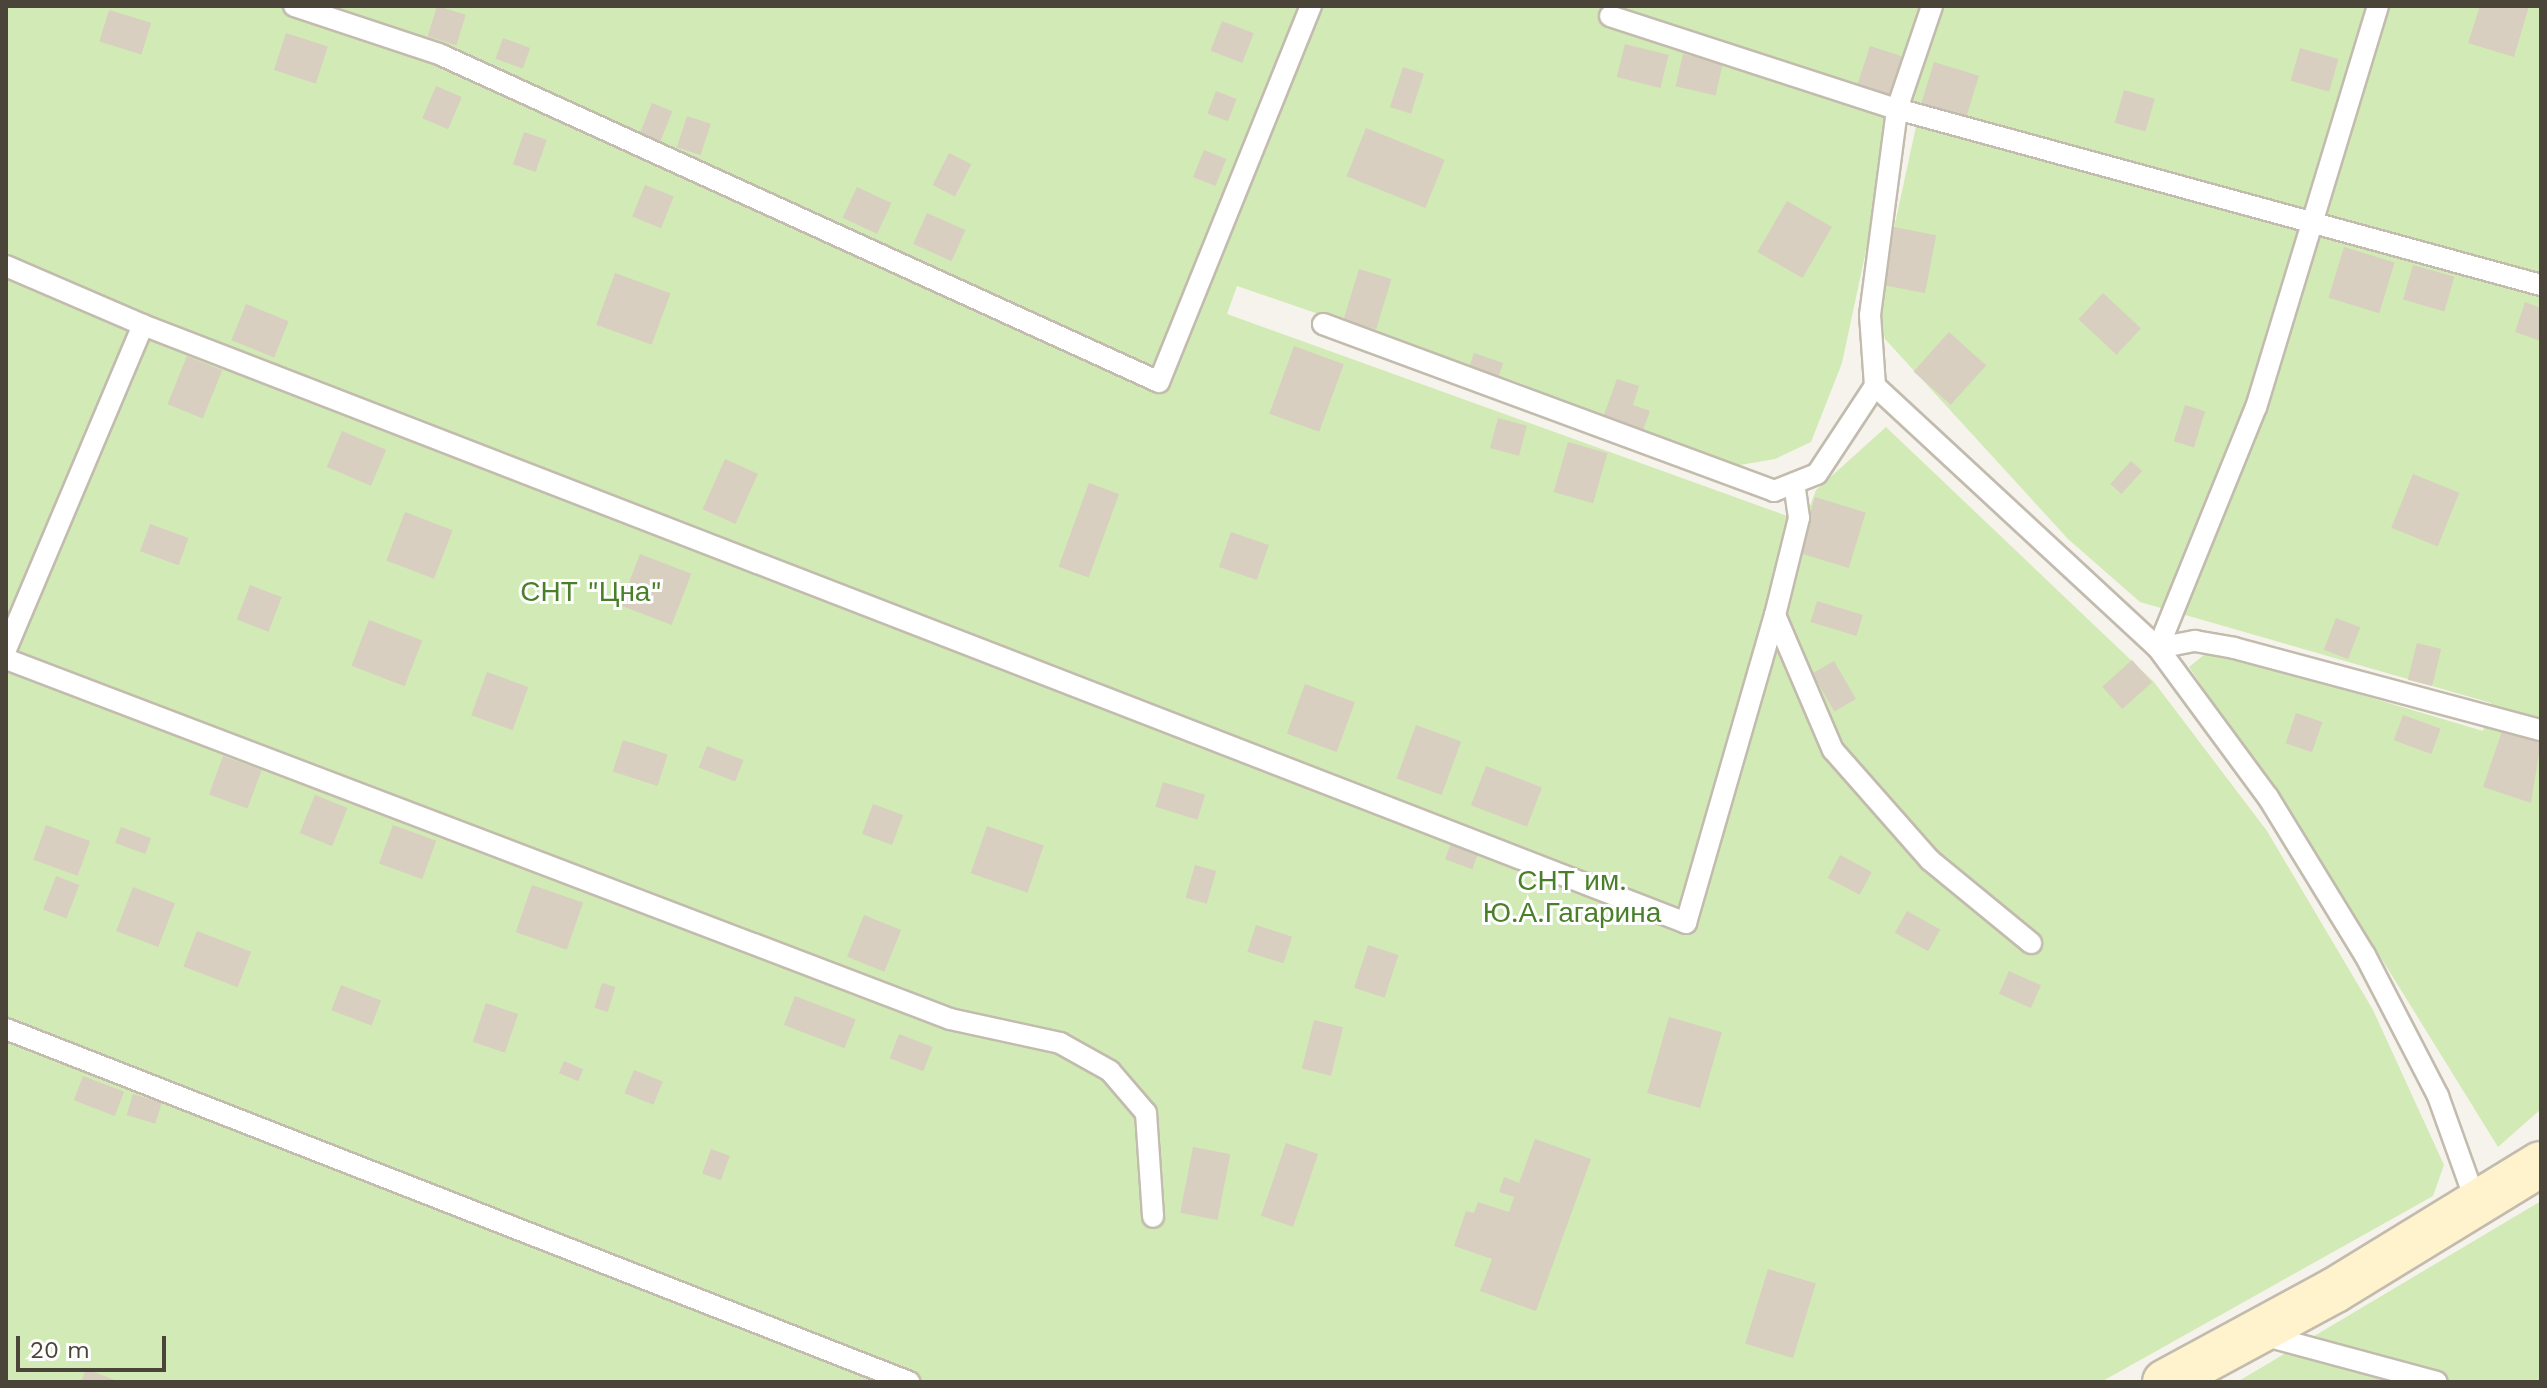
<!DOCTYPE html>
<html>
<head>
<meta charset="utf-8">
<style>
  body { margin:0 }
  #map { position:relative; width:2547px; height:1388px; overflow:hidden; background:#f6f3ec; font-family:"Work Sans",sans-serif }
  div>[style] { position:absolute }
  .green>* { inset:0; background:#d2eab5 }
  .building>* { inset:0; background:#d8cfc1; transform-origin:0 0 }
  .roads { filter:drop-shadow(2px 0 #c2bbae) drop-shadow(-2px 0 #c2bbae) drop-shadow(0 2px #c2bbae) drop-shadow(0 -2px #c2bbae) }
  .lane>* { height:20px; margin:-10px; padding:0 10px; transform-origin:10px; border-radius:10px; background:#fff }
  .secondary>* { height:44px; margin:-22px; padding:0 22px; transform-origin:22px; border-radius:22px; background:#fff3cd }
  span { translate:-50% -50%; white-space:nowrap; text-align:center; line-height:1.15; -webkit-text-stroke:6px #fff; paint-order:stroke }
  .park-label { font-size:28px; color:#4a7f2a }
  .frame { position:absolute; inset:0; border:8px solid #4b4439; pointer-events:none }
  .scale { position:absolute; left:16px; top:1336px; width:150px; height:36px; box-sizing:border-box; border:4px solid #4b4439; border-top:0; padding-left:10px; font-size:24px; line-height:28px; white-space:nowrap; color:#4b4439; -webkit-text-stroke:6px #fff; paint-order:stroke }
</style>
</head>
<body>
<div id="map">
  <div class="green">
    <div style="clip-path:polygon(6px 6px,2541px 6px,2541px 1109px,2498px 1147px,2318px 856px,2189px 667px,2210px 650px,2483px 731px,2491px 703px,2140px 602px,2068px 539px,1885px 339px,1878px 302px,1920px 108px,1893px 124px,1842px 363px,1811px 442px,1775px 459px,1728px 467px,1531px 394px,1525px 385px,1237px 286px,1227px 314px,1804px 522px,1816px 490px,1886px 427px,2154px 682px,2267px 831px,2373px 1010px,2444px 1165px,2433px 1196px,2101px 1382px,6px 1382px)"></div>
    <div style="clip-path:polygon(2541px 1201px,2541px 1382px,2237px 1382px)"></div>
  </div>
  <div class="building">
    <div style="left:437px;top:6px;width:30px;height:32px;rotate:17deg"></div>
    <div style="clip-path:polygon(2480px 6px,2529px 6px,2514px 57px,2468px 43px)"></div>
    <div style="left:109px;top:10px;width:44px;height:33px;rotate:17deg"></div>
    <div style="left:1222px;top:21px;width:34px;height:32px;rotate:21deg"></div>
    <div style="left:286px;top:33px;width:44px;height:39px;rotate:18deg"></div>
    <div style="left:503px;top:38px;width:29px;height:22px;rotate:20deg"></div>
    <div style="left:1625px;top:44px;width:45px;height:34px;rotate:14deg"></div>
    <div style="left:1870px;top:46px;width:35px;height:44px;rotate:18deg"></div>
    <div style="left:2300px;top:48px;width:40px;height:34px;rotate:16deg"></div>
    <div style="left:1683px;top:54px;width:41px;height:33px;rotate:13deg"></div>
    <div style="left:1934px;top:62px;width:47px;height:43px;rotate:17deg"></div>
    <div style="left:1403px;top:67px;width:22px;height:42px;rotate:18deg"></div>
    <div style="left:436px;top:86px;width:28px;height:35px;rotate:23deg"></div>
    <div style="left:2124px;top:90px;width:32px;height:34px;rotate:16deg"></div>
    <div style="left:1216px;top:91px;width:22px;height:24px;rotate:21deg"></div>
    <div style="left:652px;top:103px;width:22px;height:34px;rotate:22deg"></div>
    <div style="left:687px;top:116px;width:25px;height:33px;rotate:18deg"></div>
    <div style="left:1366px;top:128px;width:85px;height:52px;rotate:22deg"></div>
    <div style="left:524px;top:132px;width:24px;height:34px;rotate:19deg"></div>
    <div style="left:1204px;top:150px;width:24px;height:29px;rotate:22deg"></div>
    <div style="left:949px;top:153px;width:25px;height:36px;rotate:27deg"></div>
    <div style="left:645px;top:185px;width:31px;height:34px;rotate:22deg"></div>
    <div style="left:857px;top:187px;width:38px;height:34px;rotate:25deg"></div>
    <div style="left:1787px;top:201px;width:52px;height:59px;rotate:30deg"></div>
    <div style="left:927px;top:213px;width:42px;height:34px;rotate:24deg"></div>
    <div style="left:1894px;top:227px;width:43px;height:59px;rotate:11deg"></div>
    <div style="left:2344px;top:247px;width:53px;height:53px;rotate:17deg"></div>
    <div style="left:2413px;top:265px;width:43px;height:36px;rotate:16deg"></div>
    <div style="left:1359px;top:269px;width:34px;height:53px;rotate:17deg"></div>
    <div style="left:615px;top:273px;width:59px;height:55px;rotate:20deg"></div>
    <div style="left:2103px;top:293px;width:52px;height:36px;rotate:43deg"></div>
    <div style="clip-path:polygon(2525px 302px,2541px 308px,2541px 341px,2515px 332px)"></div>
    <div style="left:246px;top:304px;width:46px;height:39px;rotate:22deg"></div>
    <div style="left:1949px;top:332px;width:50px;height:53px;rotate:42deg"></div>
    <div style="left:1294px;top:346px;width:53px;height:72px;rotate:20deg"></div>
    <div style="left:1474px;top:353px;width:31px;height:18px;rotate:19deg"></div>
    <div style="left:187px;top:356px;width:38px;height:52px;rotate:22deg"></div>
    <div style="clip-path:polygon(1617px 379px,1639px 386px,1633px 405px,1650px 411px,1640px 438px,1601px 423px)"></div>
    <div style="left:2185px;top:405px;width:21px;height:38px;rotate:17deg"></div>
    <div style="left:1498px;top:418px;width:30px;height:31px;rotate:15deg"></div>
    <div style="left:342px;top:431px;width:48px;height:39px;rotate:23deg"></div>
    <div style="left:1568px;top:442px;width:41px;height:52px;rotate:16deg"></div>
    <div style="left:725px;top:459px;width:36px;height:55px;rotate:24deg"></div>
    <div style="left:2131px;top:461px;width:15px;height:31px;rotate:42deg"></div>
    <div style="left:2413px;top:474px;width:50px;height:58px;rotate:22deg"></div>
    <div style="left:1089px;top:483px;width:32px;height:89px;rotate:20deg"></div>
    <div style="left:1815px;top:497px;width:53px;height:58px;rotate:17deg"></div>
    <div style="left:405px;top:512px;width:51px;height:52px;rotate:21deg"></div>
    <div style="left:150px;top:524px;width:41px;height:29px;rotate:20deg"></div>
    <div style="left:1231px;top:532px;width:40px;height:37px;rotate:19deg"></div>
    <div style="left:640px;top:554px;width:55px;height:55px;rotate:21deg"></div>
    <div style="left:250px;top:585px;width:34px;height:37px;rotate:21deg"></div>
    <div style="left:1817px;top:601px;width:48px;height:22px;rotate:17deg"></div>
    <div style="left:2336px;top:618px;width:26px;height:34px;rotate:21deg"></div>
    <div style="left:369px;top:620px;width:57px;height:49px;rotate:21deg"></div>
    <div style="left:2417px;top:643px;width:25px;height:38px;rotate:14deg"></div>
    <div style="left:2132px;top:660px;width:30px;height:40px;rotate:48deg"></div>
    <div style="left:1834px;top:661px;width:44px;height:25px;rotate:60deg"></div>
    <div style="left:487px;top:672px;width:44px;height:46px;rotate:20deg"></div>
    <div style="left:1305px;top:684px;width:53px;height:53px;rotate:20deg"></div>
    <div style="left:2296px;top:713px;width:28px;height:32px;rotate:19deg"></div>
    <div style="left:2403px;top:715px;width:40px;height:27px;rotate:20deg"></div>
    <div style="left:1416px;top:725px;width:48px;height:57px;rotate:20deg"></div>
    <div style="clip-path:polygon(2503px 728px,2541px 741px,2531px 803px,2483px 787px)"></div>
    <div style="left:623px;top:740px;width:47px;height:33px;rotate:18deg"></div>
    <div style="left:707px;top:746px;width:39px;height:23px;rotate:21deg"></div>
    <div style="left:223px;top:756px;width:41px;height:41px;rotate:20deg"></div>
    <div style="left:1486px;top:766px;width:60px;height:42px;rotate:21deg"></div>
    <div style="left:1163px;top:782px;width:44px;height:26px;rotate:17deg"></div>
    <div style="left:315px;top:795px;width:35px;height:41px;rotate:22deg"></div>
    <div style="left:873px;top:804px;width:32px;height:32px;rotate:20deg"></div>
    <div style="left:46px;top:825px;width:47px;height:37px;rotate:20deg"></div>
    <div style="left:393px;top:825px;width:46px;height:41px;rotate:20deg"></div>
    <div style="left:987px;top:826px;width:60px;height:50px;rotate:19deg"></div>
    <div style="left:121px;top:827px;width:32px;height:17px;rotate:20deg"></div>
    <div style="left:1455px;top:832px;width:29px;height:29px;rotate:20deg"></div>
    <div style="left:1840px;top:855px;width:36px;height:26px;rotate:28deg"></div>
    <div style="left:1195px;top:865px;width:22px;height:34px;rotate:16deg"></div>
    <div style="left:56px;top:876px;width:25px;height:36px;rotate:21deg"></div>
    <div style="left:532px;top:885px;width:54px;height:50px;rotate:19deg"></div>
    <div style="left:133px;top:887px;width:45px;height:47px;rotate:21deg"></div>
    <div style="left:1907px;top:911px;width:38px;height:25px;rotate:29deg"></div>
    <div style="left:864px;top:915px;width:40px;height:45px;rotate:22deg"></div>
    <div style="left:1256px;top:925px;width:38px;height:28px;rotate:18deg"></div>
    <div style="left:197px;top:931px;width:58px;height:38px;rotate:21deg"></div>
    <div style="left:1368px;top:945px;width:32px;height:45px;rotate:18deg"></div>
    <div style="left:2009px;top:971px;width:35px;height:25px;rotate:24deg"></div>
    <div style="left:602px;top:983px;width:14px;height:26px;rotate:17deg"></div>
    <div style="left:341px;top:985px;width:43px;height:27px;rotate:21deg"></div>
    <div style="left:795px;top:996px;width:65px;height:31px;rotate:21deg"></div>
    <div style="left:486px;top:1003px;width:34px;height:41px;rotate:19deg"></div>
    <div style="left:1669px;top:1017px;width:55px;height:79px;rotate:16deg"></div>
    <div style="left:1314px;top:1020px;width:30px;height:50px;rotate:14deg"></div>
    <div style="left:899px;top:1034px;width:36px;height:26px;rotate:21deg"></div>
    <div style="left:564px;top:1061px;width:21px;height:13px;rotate:23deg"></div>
    <div style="left:634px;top:1070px;width:31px;height:25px;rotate:22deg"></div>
    <div style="left:83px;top:1076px;width:44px;height:26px;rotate:21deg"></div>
    <div style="left:133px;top:1094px;width:30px;height:22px;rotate:17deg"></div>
    <div style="clip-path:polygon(1535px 1139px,1591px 1159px,1536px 1311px,1480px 1291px,1492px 1259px,1454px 1246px,1466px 1211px,1474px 1213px,1478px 1202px,1509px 1212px,1514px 1197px,1499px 1192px,1504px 1177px,1519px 1183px)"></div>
    <div style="left:1286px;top:1143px;width:34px;height:77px;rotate:19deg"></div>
    <div style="left:1193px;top:1147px;width:38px;height:67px;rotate:11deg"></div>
    <div style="left:711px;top:1149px;width:20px;height:26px;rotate:20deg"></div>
    <div style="left:1768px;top:1269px;width:50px;height:78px;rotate:17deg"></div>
    <div style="clip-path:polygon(86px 1369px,120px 1382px,81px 1382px)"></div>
  </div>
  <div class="roads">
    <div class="lane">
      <div style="left:294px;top:6px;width:153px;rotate:18.3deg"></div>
      <div style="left:439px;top:54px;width:791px;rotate:24.49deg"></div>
      <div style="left:1159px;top:382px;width:406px;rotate:-68deg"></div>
      <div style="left:2378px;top:6px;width:419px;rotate:106.9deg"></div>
      <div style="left:2256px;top:407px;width:260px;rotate:112.1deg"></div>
      <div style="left:2158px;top:648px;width:38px;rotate:-11deg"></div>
      <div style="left:2195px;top:641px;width:40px;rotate:10deg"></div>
      <div style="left:2234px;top:648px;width:318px;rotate:15deg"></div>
      <div style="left:1610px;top:16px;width:302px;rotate:18deg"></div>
      <div style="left:1897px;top:109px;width:668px;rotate:15.29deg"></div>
      <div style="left:6px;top:266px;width:149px;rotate:23.3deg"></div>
      <div style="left:143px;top:325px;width:353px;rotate:112.9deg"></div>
      <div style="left:1323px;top:324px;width:481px;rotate:20.3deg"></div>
      <div style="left:1774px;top:491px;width:46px;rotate:-21.6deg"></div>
      <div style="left:1817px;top:474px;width:105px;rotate:-56.6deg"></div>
      <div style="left:1875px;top:386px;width:386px;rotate:42.8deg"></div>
      <div style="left:2158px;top:648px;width:185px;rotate:53.6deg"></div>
      <div style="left:2268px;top:797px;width:185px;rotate:58.5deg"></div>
      <div style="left:2365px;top:955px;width:159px;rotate:62.6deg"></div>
      <div style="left:2438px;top:1096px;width:116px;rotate:70.3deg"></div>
      <div style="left:143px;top:325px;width:1655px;rotate:21.18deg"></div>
      <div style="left:1686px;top:923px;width:321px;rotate:-73.9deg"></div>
      <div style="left:1775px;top:615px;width:100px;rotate:-76.1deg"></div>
      <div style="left:1799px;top:518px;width:35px;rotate:-98deg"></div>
      <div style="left:1875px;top:386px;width:71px;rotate:-94deg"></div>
      <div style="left:1870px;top:315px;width:208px;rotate:-82.5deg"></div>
      <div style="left:1897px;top:109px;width:109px;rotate:-71.2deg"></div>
      <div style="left:1775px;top:615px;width:147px;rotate:66.8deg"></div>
      <div style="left:1833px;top:750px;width:147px;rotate:48.6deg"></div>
      <div style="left:1930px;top:860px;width:131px;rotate:39.4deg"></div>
      <div style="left:6px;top:659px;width:1010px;rotate:20.87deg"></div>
      <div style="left:950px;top:1019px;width:113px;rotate:12.3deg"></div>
      <div style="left:1060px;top:1043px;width:57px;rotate:29.2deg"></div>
      <div style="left:1110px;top:1071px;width:55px;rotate:49.4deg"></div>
      <div style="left:1146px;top:1113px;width:104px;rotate:86.1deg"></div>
      <div style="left:6px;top:1029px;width:970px;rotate:21.35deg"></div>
      <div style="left:2259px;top:1334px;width:184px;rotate:15.1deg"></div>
    </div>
    <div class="secondary">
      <div style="left:2165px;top:1382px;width:193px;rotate:-28.4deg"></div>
      <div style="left:2335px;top:1290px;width:241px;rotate:-31.5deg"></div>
    </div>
  </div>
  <div class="park-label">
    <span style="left:591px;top:592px">СНТ "Цна"</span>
    <span style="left:1572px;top:897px">СНТ им.<br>Ю.А.Гагарина</span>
  </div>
  <div class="frame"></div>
  <div class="scale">20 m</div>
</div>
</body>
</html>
